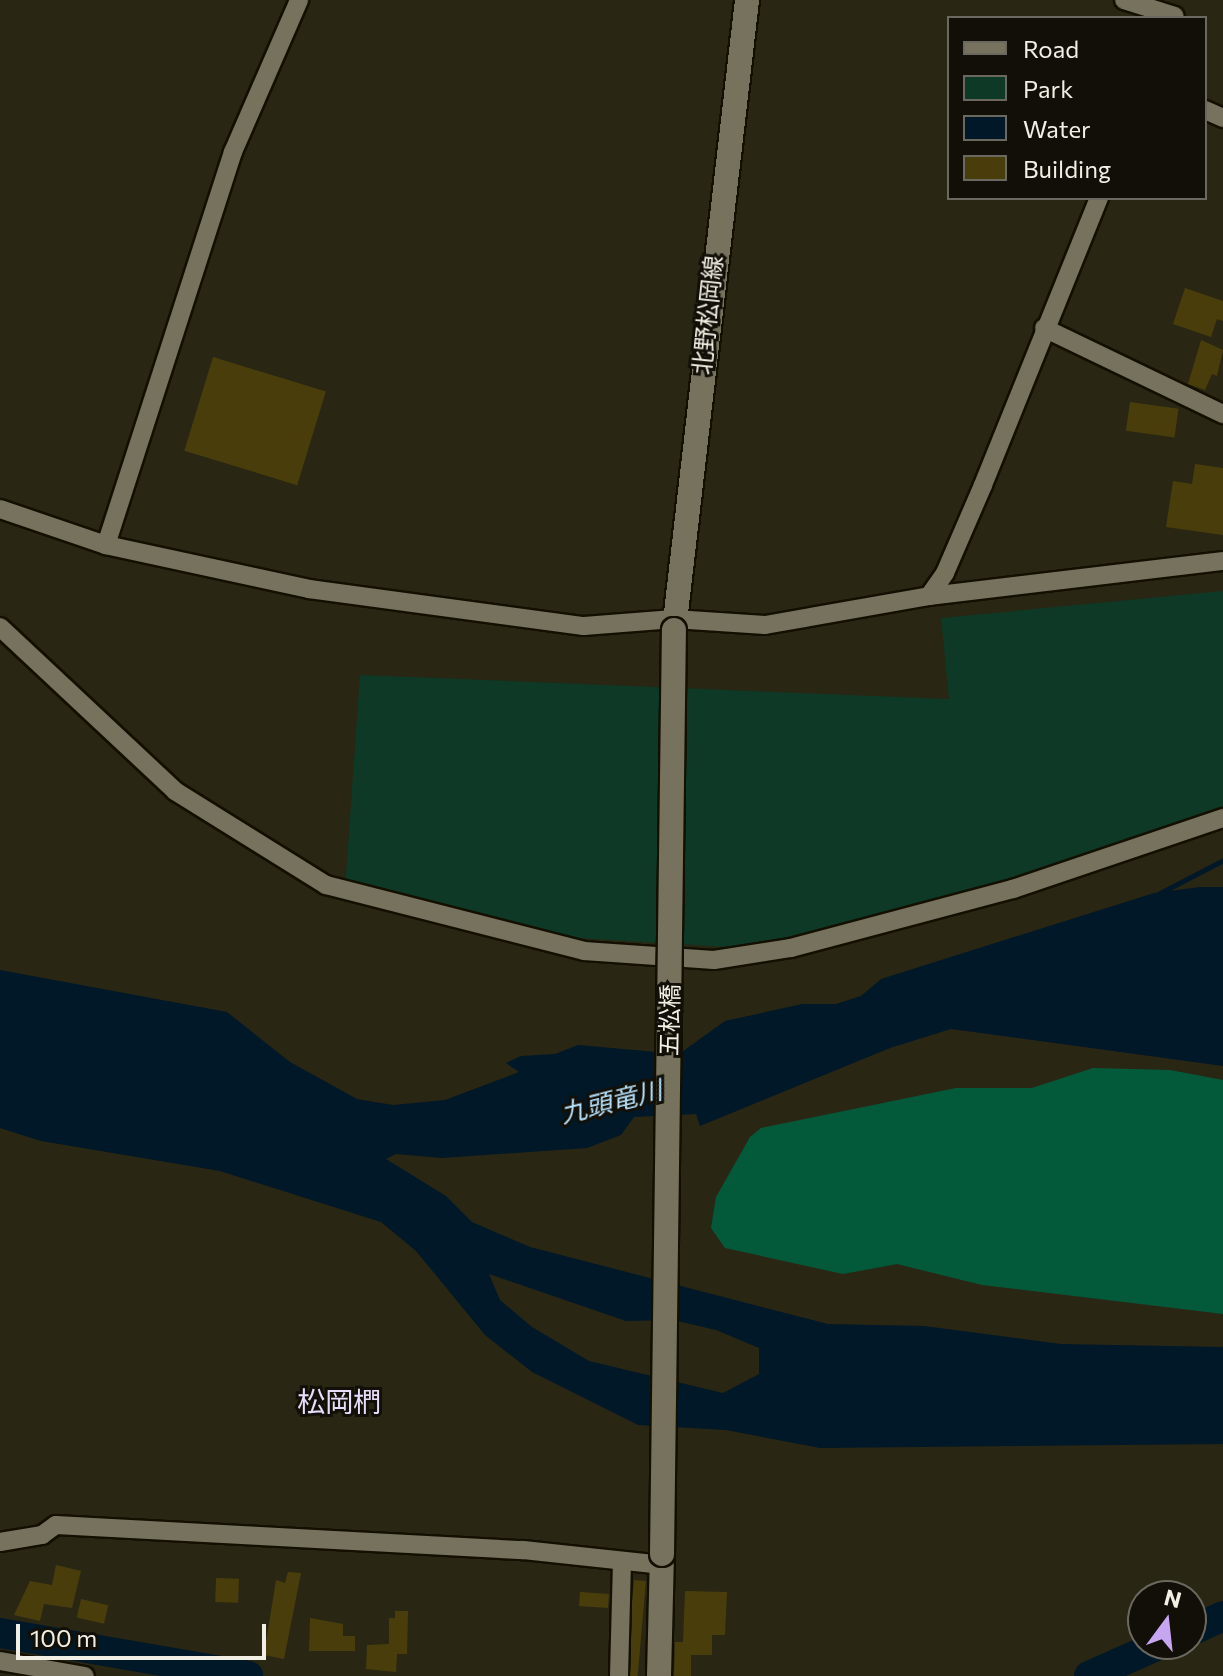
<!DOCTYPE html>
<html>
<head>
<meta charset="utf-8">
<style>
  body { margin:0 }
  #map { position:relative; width:1223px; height:1676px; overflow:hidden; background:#2a2614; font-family:Commissioner,"Noto Sans JP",sans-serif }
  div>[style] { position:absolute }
  .green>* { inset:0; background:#0d3926 }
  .forest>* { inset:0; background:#035a3b }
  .water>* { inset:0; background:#001827 }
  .stream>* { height:5px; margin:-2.5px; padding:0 2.5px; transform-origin:2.5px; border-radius:2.5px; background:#001827 }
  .river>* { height:30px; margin:-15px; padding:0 15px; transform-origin:15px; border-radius:15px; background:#001827 }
  .building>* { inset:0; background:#493e0b; transform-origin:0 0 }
  .roads { filter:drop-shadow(2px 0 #130f01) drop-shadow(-2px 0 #130f01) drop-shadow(0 2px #130f01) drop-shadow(0 -2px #130f01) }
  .street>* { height:18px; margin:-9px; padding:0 9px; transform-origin:9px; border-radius:9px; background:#76725d }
  .secondary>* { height:24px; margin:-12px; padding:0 12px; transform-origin:12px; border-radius:12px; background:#76725d }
  .bridges { filter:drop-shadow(2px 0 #130f01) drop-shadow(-2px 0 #130f01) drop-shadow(0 2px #130f01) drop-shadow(0 -2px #130f01) }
  .secondary-bridge>* { height:24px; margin:-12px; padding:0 12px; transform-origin:12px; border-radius:12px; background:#76725d }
  span { translate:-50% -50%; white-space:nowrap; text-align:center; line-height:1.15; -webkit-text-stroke:6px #110f07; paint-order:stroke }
  .street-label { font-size:24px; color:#f2efe4 }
  .water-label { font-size:26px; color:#b8e2fc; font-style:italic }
  .quarter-label { font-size:28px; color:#e8ddf9 }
  .legend { position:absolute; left:947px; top:16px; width:260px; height:184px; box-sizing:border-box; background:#110f07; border:2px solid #6b695f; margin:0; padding:10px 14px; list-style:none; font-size:24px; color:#f2efe4 }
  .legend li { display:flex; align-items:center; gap:16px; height:40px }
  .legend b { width:40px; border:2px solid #6b695f }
  .north { position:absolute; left:1127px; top:1580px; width:80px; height:80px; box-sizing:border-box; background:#110f07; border:2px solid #6b695f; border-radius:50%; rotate:15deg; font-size:22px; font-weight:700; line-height:32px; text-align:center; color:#f2efe4 }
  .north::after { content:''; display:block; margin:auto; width:28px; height:36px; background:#c6a6f0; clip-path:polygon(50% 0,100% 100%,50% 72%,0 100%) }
  .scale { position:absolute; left:16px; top:1624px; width:250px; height:36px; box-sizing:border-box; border:4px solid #f2efe4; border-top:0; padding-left:10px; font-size:24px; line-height:28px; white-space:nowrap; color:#f2efe4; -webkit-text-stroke:6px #110f07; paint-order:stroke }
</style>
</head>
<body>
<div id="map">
  <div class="green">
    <div style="clip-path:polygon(1223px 591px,1223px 816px,777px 950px,577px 938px,345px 890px,360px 675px,949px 699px,941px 618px)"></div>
  </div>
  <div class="forest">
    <div style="clip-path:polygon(1093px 1068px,1170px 1070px,1223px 1080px,1223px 1314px,982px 1285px,897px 1264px,843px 1274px,725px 1248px,711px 1228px,716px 1197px,750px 1137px,761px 1128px,956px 1088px,1032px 1088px)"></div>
  </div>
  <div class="water">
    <div style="clip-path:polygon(evenodd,1200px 887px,1223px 887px,1223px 1066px,951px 1029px,890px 1048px,700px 1126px,696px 1114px,634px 1117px,621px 1135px,587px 1148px,442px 1158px,396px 1154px,386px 1159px,446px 1196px,472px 1222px,530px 1247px,828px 1324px,924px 1326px,1061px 1344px,1223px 1347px,1223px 1444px,820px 1448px,726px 1430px,638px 1425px,532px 1372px,485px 1335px,416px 1251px,381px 1222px,220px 1171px,41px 1141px,0 1128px,0 970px,227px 1012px,290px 1062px,357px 1099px,393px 1105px,445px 1100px,519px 1072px,506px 1063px,521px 1056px,555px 1054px,578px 1045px,679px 1054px,725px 1021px,802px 1004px,836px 1004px,861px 996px,881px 979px,1154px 893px,1200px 887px,489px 1274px,626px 1321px,673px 1320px,716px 1330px,759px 1348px,759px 1374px,723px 1393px,589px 1361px,532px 1327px,500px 1300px,489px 1274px)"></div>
  </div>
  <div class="stream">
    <div style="left:1160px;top:893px;width:71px;rotate:-27.6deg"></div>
  </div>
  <div class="river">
    <div style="left:1191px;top:1631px;width:35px;rotate:-25deg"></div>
    <div style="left:0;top:1633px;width:252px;rotate:9.8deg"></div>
    <div style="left:1089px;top:1676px;width:79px;rotate:-24deg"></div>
  </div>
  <div class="building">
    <div style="clip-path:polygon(1185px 288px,1223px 301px,1223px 321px,1217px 319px,1211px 337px,1173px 324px)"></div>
    <div style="clip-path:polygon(1201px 340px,1223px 350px,1217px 376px,1212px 374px,1205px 390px,1188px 384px)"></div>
    <div style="left:213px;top:357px;width:118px;height:98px;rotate:17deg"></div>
    <div style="left:1130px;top:402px;width:49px;height:29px;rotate:8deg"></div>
    <div style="clip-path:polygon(1195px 464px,1223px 468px,1223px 535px,1166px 527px,1173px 481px,1192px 484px)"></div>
    <div style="clip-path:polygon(56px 1565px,81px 1571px,72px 1608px,44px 1604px,40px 1621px,14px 1615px,30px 1581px,52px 1585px)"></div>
    <div style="clip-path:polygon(288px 1572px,301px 1573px,284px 1659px,264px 1655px,276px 1580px,285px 1583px)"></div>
    <div style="left:216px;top:1578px;width:23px;height:24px;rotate:2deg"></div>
    <div style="left:634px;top:1580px;width:12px;height:96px;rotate:5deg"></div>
    <div style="clip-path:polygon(685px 1591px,727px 1592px,725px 1635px,712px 1635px,712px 1655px,691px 1655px,691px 1676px,674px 1676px,675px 1642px,683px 1642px)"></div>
    <div style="left:580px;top:1592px;width:29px;height:14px;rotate:4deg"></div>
    <div style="left:81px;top:1599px;width:28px;height:19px;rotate:13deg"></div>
    <div style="clip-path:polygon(395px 1611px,408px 1611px,407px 1654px,397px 1654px,396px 1672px,366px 1669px,367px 1645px,389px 1644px,389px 1618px,395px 1618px)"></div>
    <div style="clip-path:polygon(310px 1618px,343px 1624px,343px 1636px,355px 1636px,355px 1651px,309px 1651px)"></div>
  </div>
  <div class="roads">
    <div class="street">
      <div style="left:1124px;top:0;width:53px;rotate:17.4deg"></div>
      <div style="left:1205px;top:110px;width:20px;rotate:24deg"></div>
      <div style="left:1044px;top:328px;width:199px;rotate:25.7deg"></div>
      <div style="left:0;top:509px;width:112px;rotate:18.8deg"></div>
      <div style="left:106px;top:545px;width:208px;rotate:12.2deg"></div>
      <div style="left:309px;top:589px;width:277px;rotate:7.7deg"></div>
      <div style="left:584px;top:626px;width:90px;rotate:-4.4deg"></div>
      <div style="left:674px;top:619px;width:91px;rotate:3.8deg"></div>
      <div style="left:765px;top:625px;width:167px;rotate:-10deg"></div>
      <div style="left:929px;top:596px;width:28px;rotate:-55deg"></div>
      <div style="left:945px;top:573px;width:96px;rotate:-66.6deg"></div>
      <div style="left:983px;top:485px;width:310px;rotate:-68deg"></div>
      <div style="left:106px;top:545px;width:413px;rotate:-72.1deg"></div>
      <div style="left:233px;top:152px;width:166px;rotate:-66.5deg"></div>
      <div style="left:929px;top:596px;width:296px;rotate:-6.8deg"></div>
      <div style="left:0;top:627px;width:240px;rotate:43.1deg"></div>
      <div style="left:175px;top:791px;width:178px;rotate:31.9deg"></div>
      <div style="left:326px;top:885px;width:266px;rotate:14.3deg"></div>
      <div style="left:584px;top:951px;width:130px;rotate:4deg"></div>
      <div style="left:714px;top:960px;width:78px;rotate:-8.9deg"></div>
      <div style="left:791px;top:948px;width:230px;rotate:-14.9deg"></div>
      <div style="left:1013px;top:889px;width:222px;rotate:-18.7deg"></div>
      <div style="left:0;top:1542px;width:43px;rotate:-9.5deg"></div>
      <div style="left:42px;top:1535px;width:17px;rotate:-36deg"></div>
      <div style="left:56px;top:1525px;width:468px;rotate:3.1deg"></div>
      <div style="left:523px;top:1550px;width:141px;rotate:6.1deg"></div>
      <div style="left:0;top:1661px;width:86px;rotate:10deg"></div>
      <div style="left:619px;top:1676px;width:115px;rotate:-88.5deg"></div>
    </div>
    <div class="secondary">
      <div style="left:674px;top:630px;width:634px;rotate:-83.39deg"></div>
      <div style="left:659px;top:1676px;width:122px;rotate:-88.6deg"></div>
    </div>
  </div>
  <div class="bridges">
    <div class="secondary-bridge">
      <div style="left:662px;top:1554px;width:924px;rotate:-89.26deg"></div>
    </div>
  </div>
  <div class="street-label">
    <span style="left:707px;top:315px;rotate:-84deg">北野松岡線</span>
    <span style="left:669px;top:1020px;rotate:-89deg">五松橋</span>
  </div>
  <div class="water-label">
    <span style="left:611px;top:1101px;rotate:-14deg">九頭竜川</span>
  </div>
  <div class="quarter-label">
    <span style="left:339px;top:1401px">松岡椚</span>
  </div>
  <ul class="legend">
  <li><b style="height:10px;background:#76725d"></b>Road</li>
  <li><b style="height:22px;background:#0d3926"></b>Park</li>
  <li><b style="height:22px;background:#001827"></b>Water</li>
  <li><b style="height:22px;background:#493e0b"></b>Building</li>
  </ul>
  <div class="north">N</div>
  <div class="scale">100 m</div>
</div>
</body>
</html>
